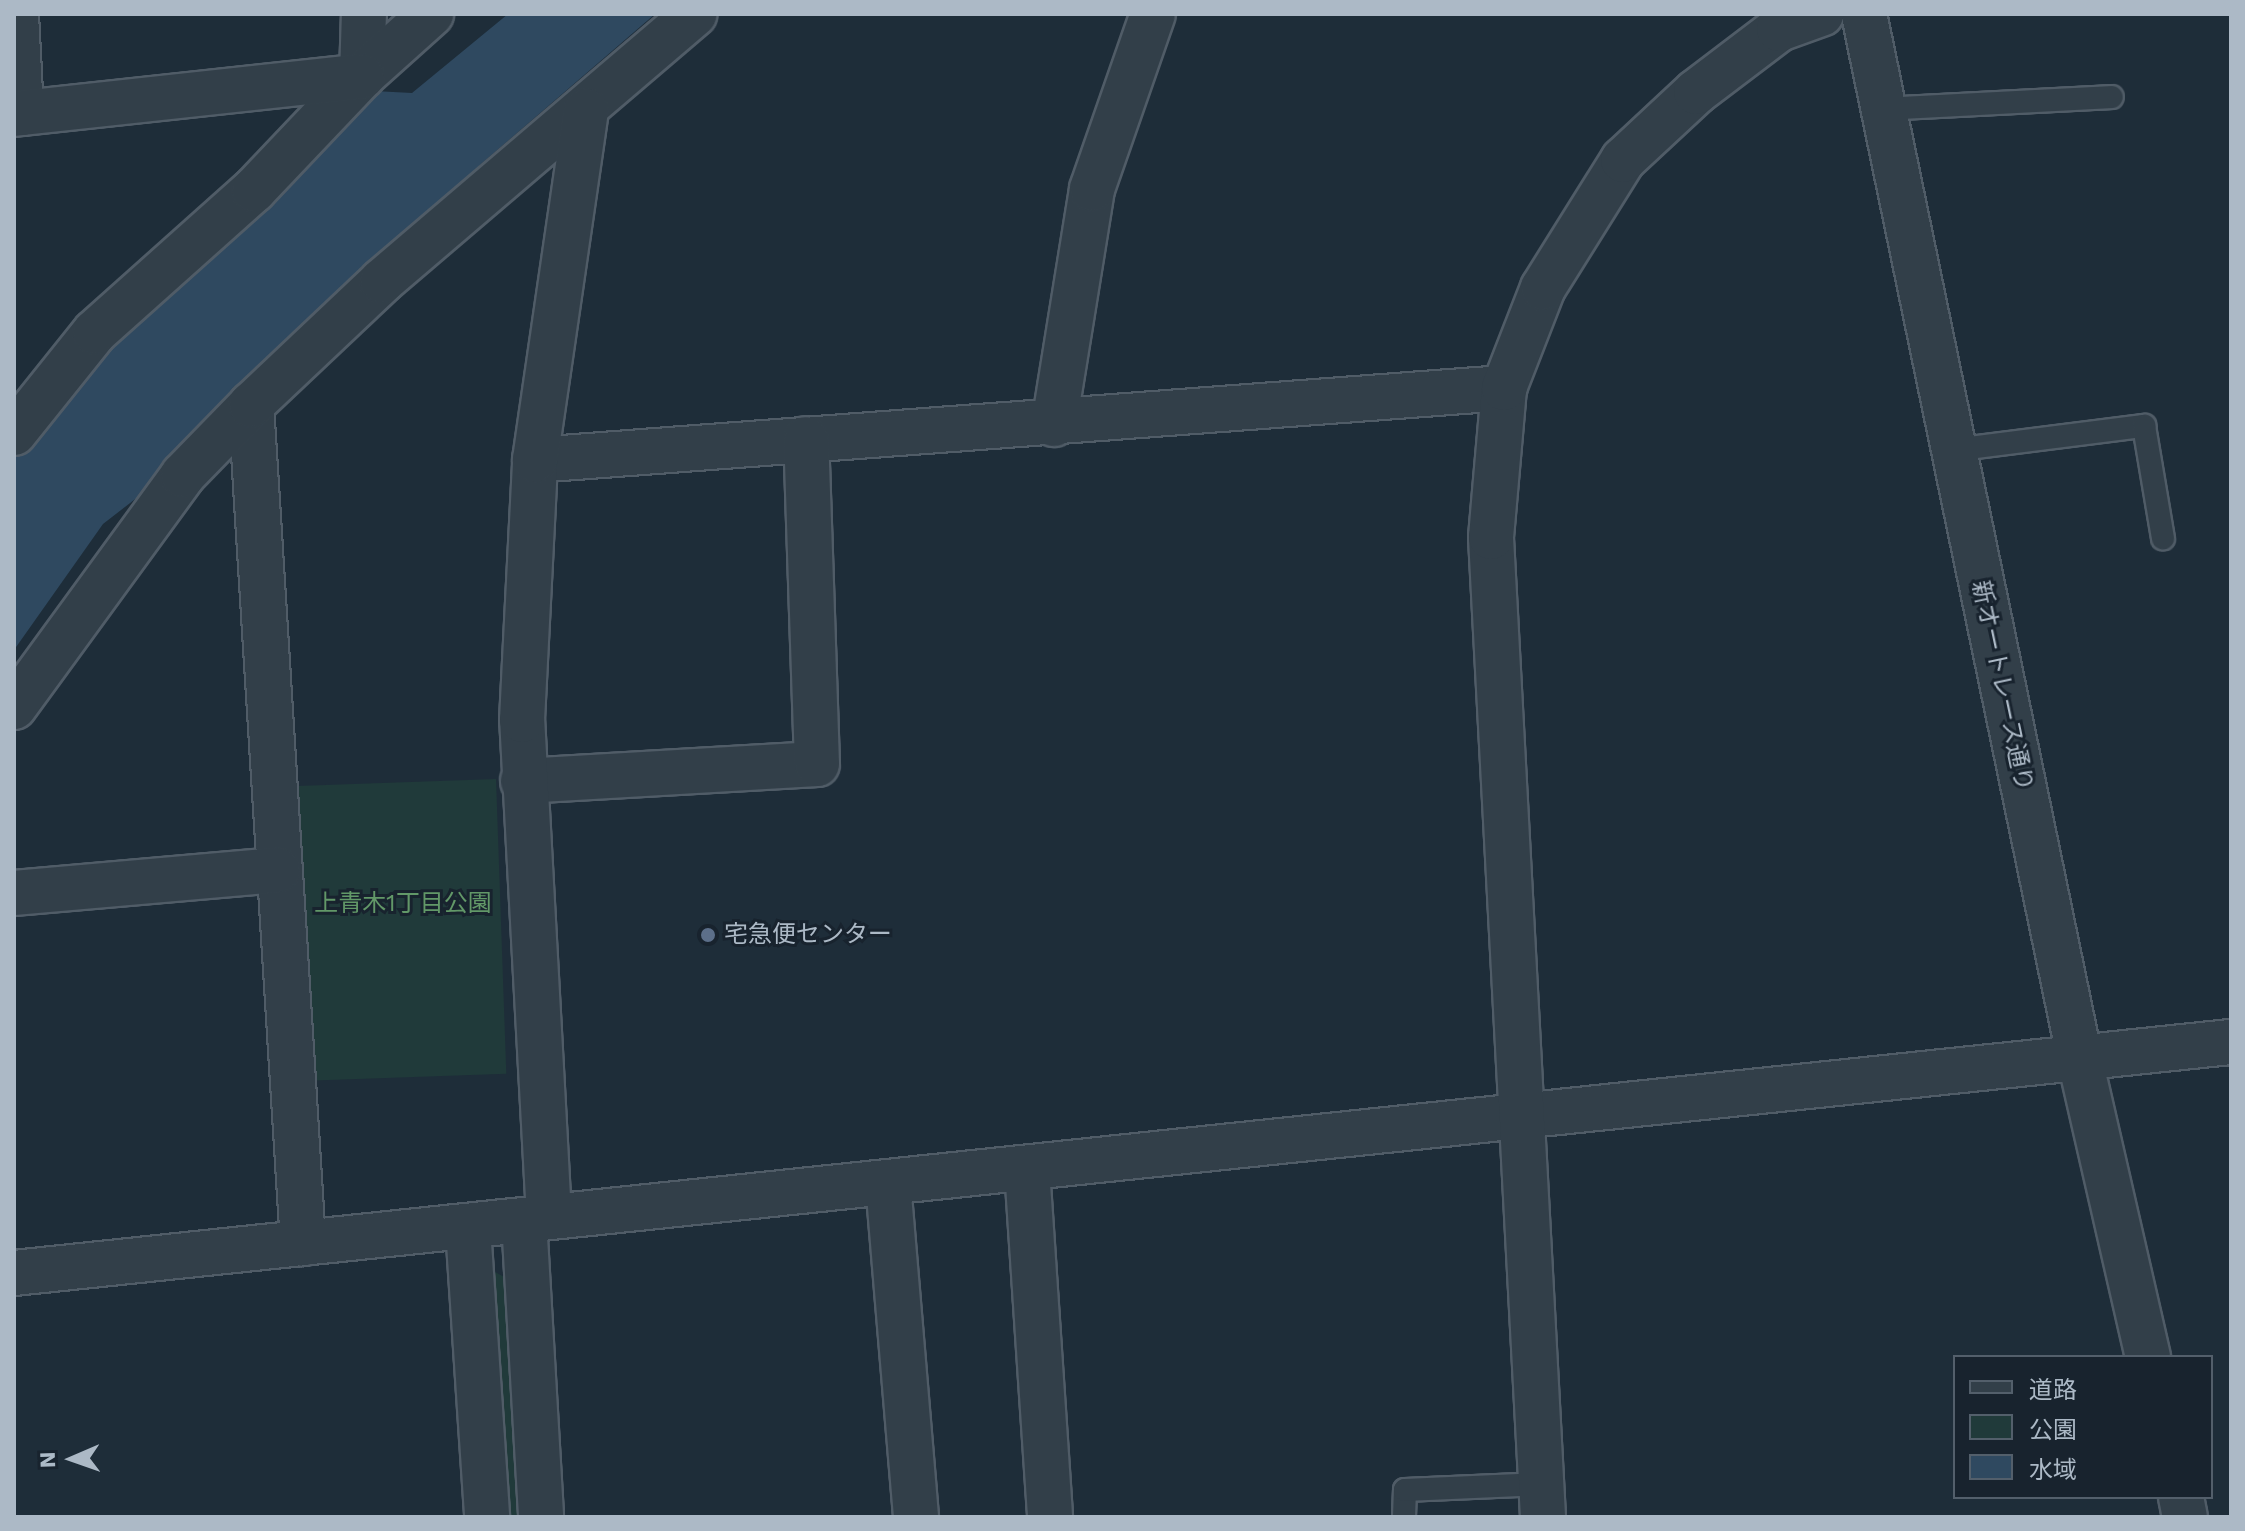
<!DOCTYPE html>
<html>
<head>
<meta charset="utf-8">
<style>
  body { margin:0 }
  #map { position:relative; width:2245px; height:1531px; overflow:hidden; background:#1e2d39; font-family:"Work Sans","Noto Sans JP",sans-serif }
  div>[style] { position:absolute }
  .green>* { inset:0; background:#203a3a; transform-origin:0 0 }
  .water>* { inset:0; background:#2f4960 }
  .roads { filter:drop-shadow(2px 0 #505c67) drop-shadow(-2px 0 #505c67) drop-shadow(0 2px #505c67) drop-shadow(0 -2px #505c67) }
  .service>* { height:22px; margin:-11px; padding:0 11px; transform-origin:11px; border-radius:11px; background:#323f49 }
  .minor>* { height:44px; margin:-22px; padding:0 22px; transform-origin:22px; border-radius:22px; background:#323f49 }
  .tertiary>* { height:44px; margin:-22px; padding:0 22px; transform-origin:22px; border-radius:22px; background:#323f49 }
  .dots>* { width:22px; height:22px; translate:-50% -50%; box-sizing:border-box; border:4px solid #18232e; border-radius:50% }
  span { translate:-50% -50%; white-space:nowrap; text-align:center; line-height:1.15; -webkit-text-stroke:6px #18232e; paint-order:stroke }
  .street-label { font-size:24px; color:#acb9c6 }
  .park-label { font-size:24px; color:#629868 }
  .poi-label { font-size:24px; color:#acb9c6 }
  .left { translate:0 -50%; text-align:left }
  .frame { position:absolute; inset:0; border:16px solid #acb9c6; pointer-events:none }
  .legend { position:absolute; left:1953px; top:1355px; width:260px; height:144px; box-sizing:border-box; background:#18232e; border:2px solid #535f6b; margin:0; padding:10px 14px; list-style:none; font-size:24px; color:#acb9c6 }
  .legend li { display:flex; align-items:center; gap:16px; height:40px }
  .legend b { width:40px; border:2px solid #535f6b }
  .north { position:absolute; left:32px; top:1419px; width:80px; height:80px; -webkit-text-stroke:6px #18232e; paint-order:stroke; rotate:268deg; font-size:22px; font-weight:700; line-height:32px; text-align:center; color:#acb9c6 }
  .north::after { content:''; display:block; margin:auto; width:28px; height:36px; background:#acb9c6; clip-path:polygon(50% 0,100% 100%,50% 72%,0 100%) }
</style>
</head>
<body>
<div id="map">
  <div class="green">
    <div style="left:496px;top:779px;width:295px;height:199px;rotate:88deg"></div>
    <div style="clip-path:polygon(495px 1272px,508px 1279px,523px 1517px,496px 1517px,486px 1275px)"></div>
  </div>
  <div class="water">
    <div style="clip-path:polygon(508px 14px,655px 14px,481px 164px,264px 369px,143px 493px,103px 524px,14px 650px,14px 454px,18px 449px,151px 305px,374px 91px,412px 93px)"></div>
  </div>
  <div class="roads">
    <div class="service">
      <div style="left:1883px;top:109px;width:229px;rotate:-3deg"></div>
      <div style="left:1953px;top:450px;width:193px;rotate:-7.2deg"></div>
      <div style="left:2144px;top:426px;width:114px;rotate:80.4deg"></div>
      <div style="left:1404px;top:1517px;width:27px;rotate:-88deg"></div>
      <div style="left:1405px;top:1490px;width:137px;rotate:-2.5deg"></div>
    </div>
    <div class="minor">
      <div style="left:16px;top:14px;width:99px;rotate:87.1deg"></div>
      <div style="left:362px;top:76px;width:62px;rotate:-88.2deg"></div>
      <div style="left:251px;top:405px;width:840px;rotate:86.45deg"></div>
      <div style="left:1054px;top:424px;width:238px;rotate:-80.8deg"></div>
      <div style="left:1092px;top:189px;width:185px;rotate:-70.8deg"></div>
      <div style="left:14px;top:433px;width:129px;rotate:-51.3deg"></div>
      <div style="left:95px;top:332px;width:213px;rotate:-41.8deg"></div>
      <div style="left:254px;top:190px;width:157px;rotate:-46.5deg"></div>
      <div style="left:362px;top:76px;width:93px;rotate:-41.9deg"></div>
      <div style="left:535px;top:460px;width:972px;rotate:-4.25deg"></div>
      <div style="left:14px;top:707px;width:287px;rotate:-53.9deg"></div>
      <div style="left:183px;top:475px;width:98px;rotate:-45.8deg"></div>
      <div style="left:251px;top:405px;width:180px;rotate:-43.4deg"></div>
      <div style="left:382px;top:281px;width:411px;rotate:-40.5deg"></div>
      <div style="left:523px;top:781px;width:294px;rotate:-3.3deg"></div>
      <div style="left:817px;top:764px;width:325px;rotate:-91.9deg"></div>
      <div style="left:14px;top:893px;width:265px;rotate:-5deg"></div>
      <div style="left:1027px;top:1169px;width:349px;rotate:86.2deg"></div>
      <div style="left:888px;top:1183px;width:335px;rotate:85.2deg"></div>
      <div style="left:549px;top:1216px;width:497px;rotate:-93.1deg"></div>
      <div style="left:522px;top:720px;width:260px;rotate:-87.1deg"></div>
      <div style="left:535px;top:460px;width:353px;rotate:-81.7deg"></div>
      <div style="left:524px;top:1220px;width:297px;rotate:86.7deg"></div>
      <div style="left:468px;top:1228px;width:290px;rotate:86.2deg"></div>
    </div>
    <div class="tertiary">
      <div style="left:1864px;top:14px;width:1068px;rotate:78.33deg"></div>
      <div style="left:2080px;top:1060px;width:305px;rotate:77.1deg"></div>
      <div style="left:14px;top:114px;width:350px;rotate:-6.2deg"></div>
      <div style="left:14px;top:1273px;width:2229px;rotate:-5.95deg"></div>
      <div style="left:2181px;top:1497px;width:20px;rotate:79deg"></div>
      <div style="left:1543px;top:1517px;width:981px;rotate:-93.04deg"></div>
      <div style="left:1491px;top:537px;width:150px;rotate:-85deg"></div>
      <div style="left:1504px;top:388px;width:107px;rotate:-68.7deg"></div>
      <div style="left:1543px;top:288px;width:151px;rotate:-58deg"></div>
      <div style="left:1623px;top:160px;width:100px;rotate:-43deg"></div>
      <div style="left:1696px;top:92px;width:104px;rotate:-37.2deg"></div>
      <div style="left:1779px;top:29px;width:45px;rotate:-19.7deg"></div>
    </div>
  </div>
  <div class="dots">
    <div style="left:708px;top:935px;background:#5c6f8a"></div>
  </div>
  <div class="street-label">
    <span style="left:2002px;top:686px;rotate:78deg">新オートレース通り</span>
  </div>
  <div class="park-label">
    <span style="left:403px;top:904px">上青木1丁目公園</span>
  </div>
  <div class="poi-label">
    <span class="left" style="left:724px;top:935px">宅急便センター</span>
  </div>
  <div class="frame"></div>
  <ul class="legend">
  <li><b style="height:10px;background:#323f49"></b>道路</li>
  <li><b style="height:22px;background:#203a3a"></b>公園</li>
  <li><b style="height:22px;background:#2f4960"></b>水域</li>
  </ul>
  <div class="north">N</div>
</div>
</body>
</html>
